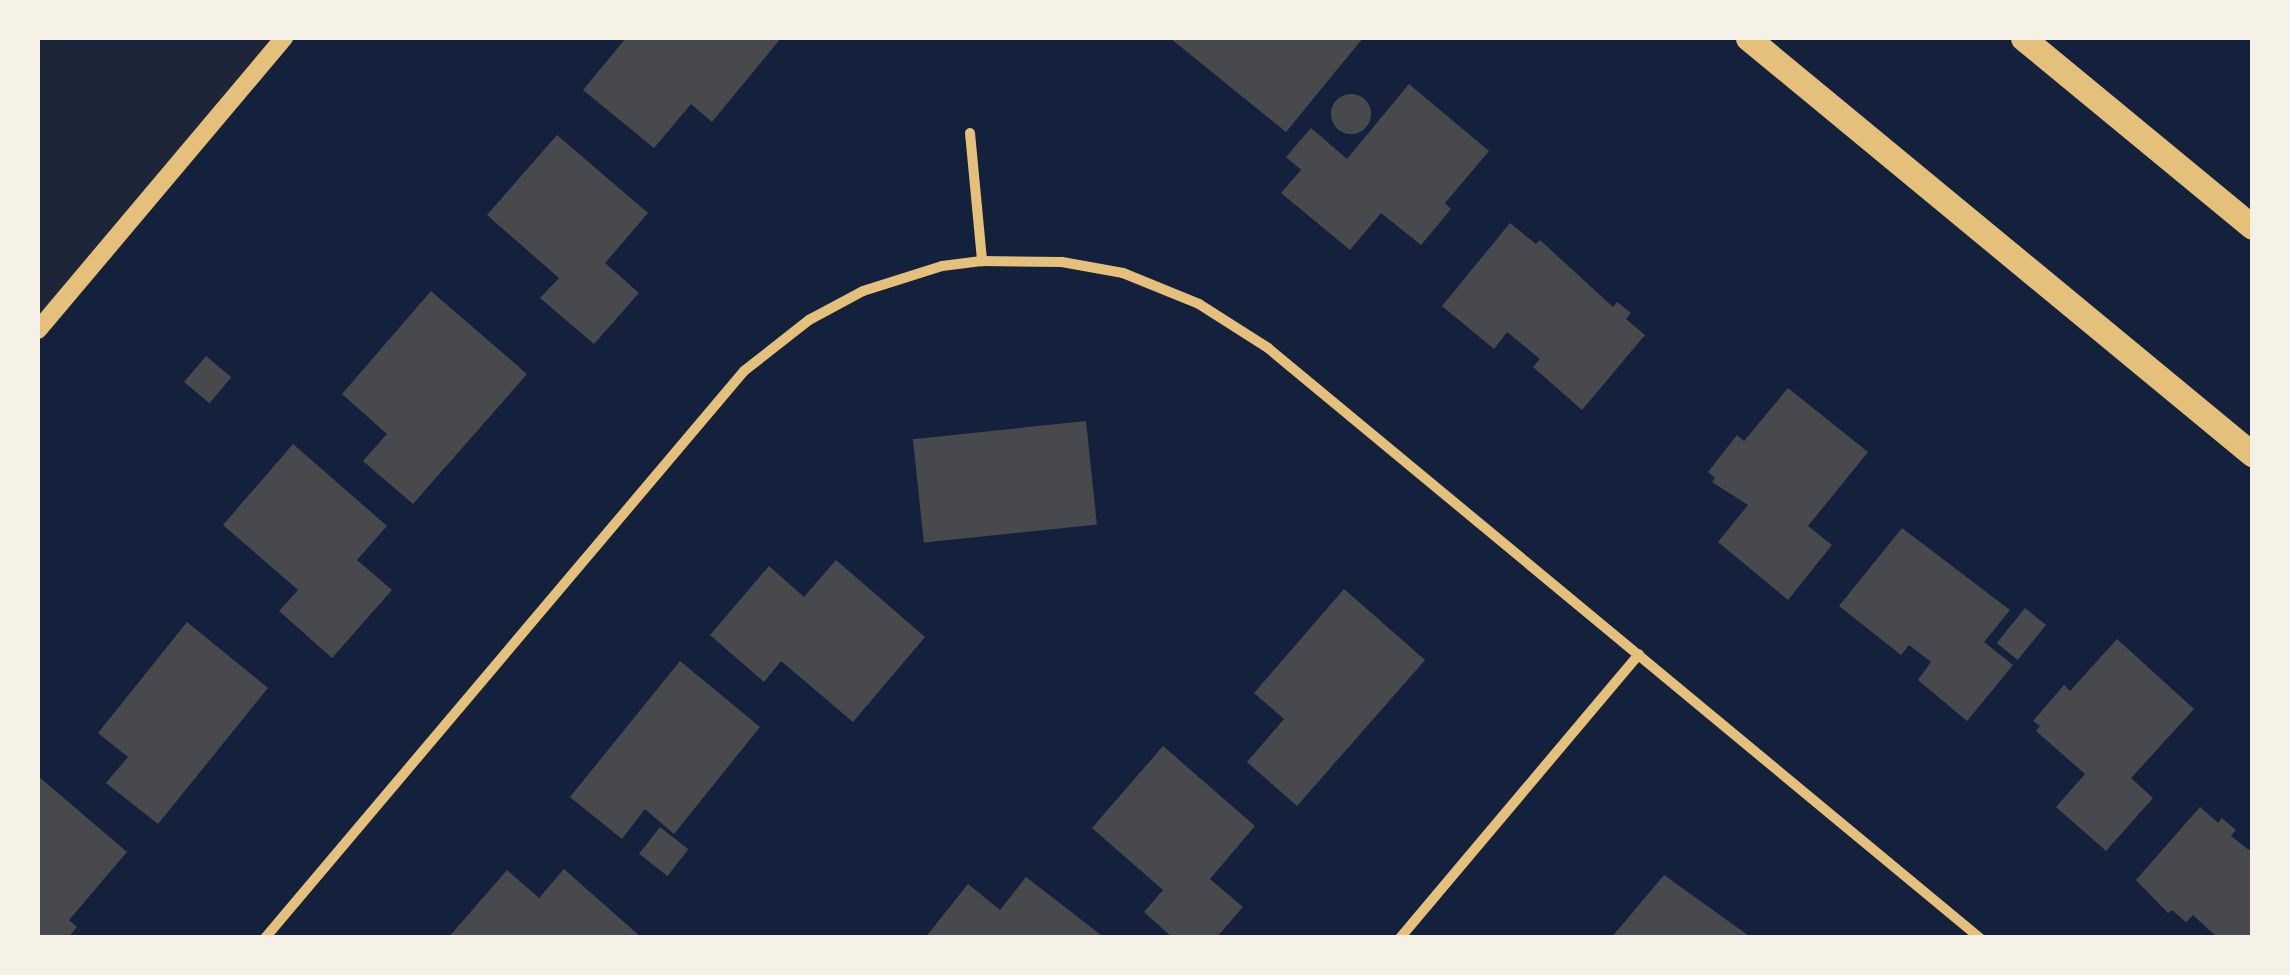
<!DOCTYPE html>
<html>
<head>
<meta charset="utf-8">
<style>
  body { margin:0 }
  #map { position:relative; width:2290px; height:975px; overflow:hidden; background:#14213d; font-family:Quicksand,sans-serif }
  div>[style] { position:absolute }
  .green>* { inset:0; background:#1d2539 }
  .building>* { inset:0; background:#48494c; transform-origin:0 0 }
  .round { border-radius:50% }
  .minor>* { height:10px; margin:-5px; padding:0 5px; transform-origin:5px; border-radius:5px; background:#e5c07b }
  .tertiary>* { height:18px; margin:-9px; padding:0 9px; transform-origin:9px; border-radius:9px; background:#e5c07b }
  .primary>* { height:25px; margin:-12.5px; padding:0 12.5px; transform-origin:12.5px; border-radius:12.5px; background:#e5c07b }
  span { translate:-50% -50%; white-space:nowrap; text-align:center; line-height:1.15; -webkit-text-stroke:8px #f6f1e7; paint-order:stroke }
  .frame { position:absolute; inset:0; border:40px solid #f6f1e7; pointer-events:none }
</style>
</head>
<body>
<div id="map">
  <div class="green">
    <div style="clip-path:polygon(38px 38px,284px 38px,38px 330px)"></div>
  </div>
  <div class="building">
    <div style="clip-path:polygon(626px 38px,781px 38px,712px 122px,691px 104px,654px 148px,583px 90px)"></div>
    <div style="clip-path:polygon(1170px 38px,1363px 38px,1286px 132px)"></div>
    <div style="clip-path:polygon(1409px 84px,1489px 151px,1445px 203px,1451px 209px,1421px 245px,1381px 213px,1350px 250px,1281px 193px,1301px 170px,1286px 157px,1311px 128px,1347px 159px)"></div>
    <div class="round" style="left:1331px;top:94px;width:40px;height:40px"></div>
    <div style="clip-path:polygon(557px 135px,648px 213px,605px 263px,639px 293px,594px 344px,540px 298px,559px 278px,487px 215px)"></div>
    <div style="clip-path:polygon(1510px 223px,1536px 244px,1540px 240px,1613px 307px,1617px 302px,1631px 313px,1626px 319px,1645px 335px,1582px 410px,1533px 367px,1540px 359px,1507px 332px,1494px 349px,1442px 306px)"></div>
    <div style="clip-path:polygon(431px 291px,527px 374px,413px 504px,363px 461px,387px 434px,342px 394px)"></div>
    <div style="left:206px;top:356px;width:33px;height:34px;rotate:40deg"></div>
    <div style="clip-path:polygon(1788px 388px,1868px 452px,1808px 526px,1832px 545px,1788px 600px,1718px 542px,1748px 505px,1712px 482px,1715px 478px,1708px 472px,1737px 435px,1744px 441px)"></div>
    <div style="left:1086px;top:421px;width:104px;height:174px;rotate:84deg"></div>
    <div style="clip-path:polygon(293px 444px,387px 526px,357px 560px,392px 590px,332px 658px,279px 611px,298px 590px,223px 525px)"></div>
    <div style="clip-path:polygon(1902px 528px,2010px 610px,1984px 642px,2013px 665px,1967px 721px,1918px 680px,1931px 662px,1909px 645px,1901px 655px,1839px 606px)"></div>
    <div style="clip-path:polygon(836px 560px,925px 637px,853px 722px,781px 661px,764px 682px,710px 635px,769px 566px,804px 597px)"></div>
    <div style="clip-path:polygon(1344px 589px,1425px 660px,1297px 806px,1247px 762px,1284px 719px,1254px 693px)"></div>
    <div style="left:2025px;top:608px;width:27px;height:45px;rotate:39deg"></div>
    <div style="clip-path:polygon(187px 622px,268px 688px,158px 824px,106px 783px,128px 757px,98px 733px)"></div>
    <div style="clip-path:polygon(2117px 639px,2194px 709px,2131px 778px,2153px 798px,2106px 851px,2056px 807px,2085px 774px,2036px 731px,2040px 726px,2033px 721px,2064px 685px,2070px 691px)"></div>
    <div style="clip-path:polygon(680px 661px,760px 727px,674px 834px,645px 809px,622px 839px,570px 797px)"></div>
    <div style="clip-path:polygon(1163px 746px,1255px 826px,1210px 879px,1243px 907px,1216px 938px,1173px 938px,1144px 912px,1163px 890px,1092px 828px)"></div>
    <div style="clip-path:polygon(38px 776px,127px 852px,69px 920px,77px 927px,68px 938px,38px 938px)"></div>
    <div style="clip-path:polygon(2200px 807px,2218px 823px,2222px 818px,2236px 830px,2231px 836px,2249px 850px,2252px 847px,2252px 938px,2218px 938px,2193px 915px,2186px 922px,2172px 910px,2168px 913px,2136px 880px)"></div>
    <div style="left:660px;top:827px;width:36px;height:34px;rotate:38deg"></div>
    <div style="clip-path:polygon(564px 869px,642px 938px,448px 938px,507px 870px,539px 898px)"></div>
    <div style="clip-path:polygon(1664px 875px,1752px 938px,1611px 938px)"></div>
    <div style="clip-path:polygon(1026px 877px,1101px 935px,925px 938px,968px 884px,1000px 910px)"></div>
  </div>
  <div class="minor">
    <div style="left:970px;top:133px;width:129px;rotate:84.6deg"></div>
    <div style="left:265px;top:938px;width:742px;rotate:-49.81deg"></div>
    <div style="left:744px;top:371px;width:83px;rotate:-38.1deg"></div>
    <div style="left:809px;top:320px;width:61px;rotate:-28.2deg"></div>
    <div style="left:863px;top:291px;width:83px;rotate:-17.6deg"></div>
    <div style="left:942px;top:266px;width:40px;rotate:-7.1deg"></div>
    <div style="left:982px;top:261px;width:80px;rotate:0.7deg"></div>
    <div style="left:1062px;top:262px;width:62px;rotate:10.2deg"></div>
    <div style="left:1123px;top:273px;width:82px;rotate:22.2deg"></div>
    <div style="left:1199px;top:304px;width:82px;rotate:32.5deg"></div>
    <div style="left:1268px;top:348px;width:925px;rotate:39.65deg"></div>
    <div style="left:1400px;top:938px;width:371px;rotate:-49.9deg"></div>
  </div>
  <div class="tertiary">
    <div style="left:38px;top:330px;width:382px;rotate:-49.9deg"></div>
  </div>
  <div class="primary">
    <div style="left:1748px;top:38px;width:654px;rotate:39.54deg"></div>
    <div style="left:2023px;top:38px;width:297px;rotate:39.5deg"></div>
  </div>
  <div class="frame"></div>
</div>
</body>
</html>
